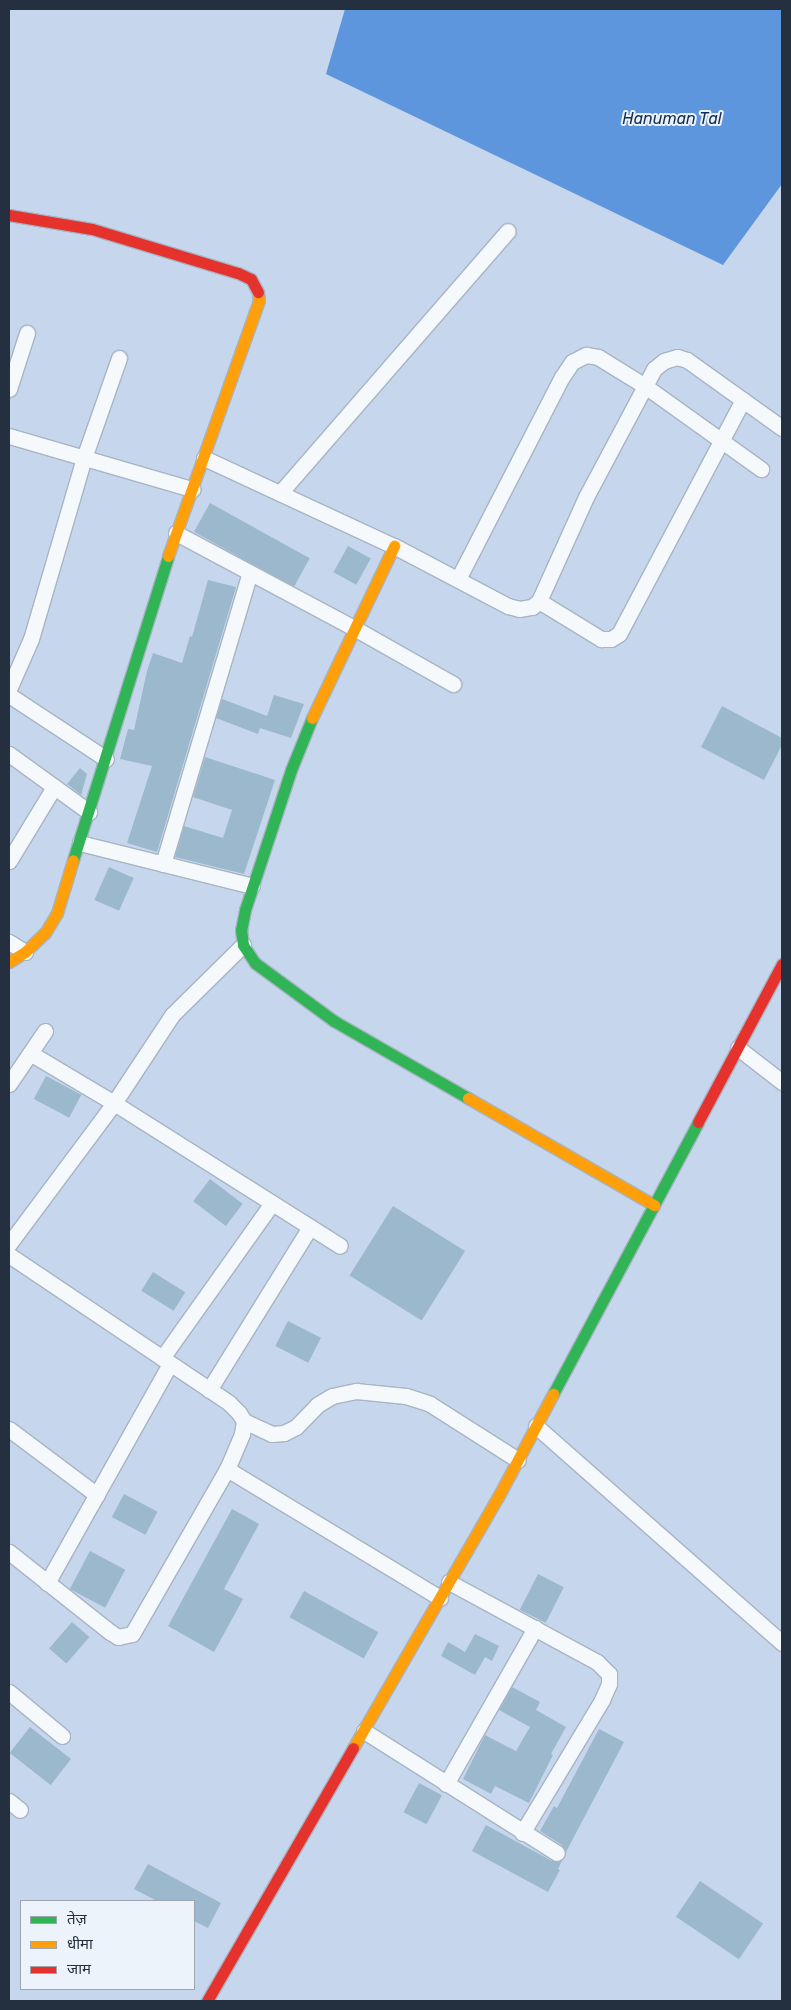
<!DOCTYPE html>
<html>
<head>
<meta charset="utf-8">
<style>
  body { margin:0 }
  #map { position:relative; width:791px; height:2010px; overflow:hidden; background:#c6d6ec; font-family:Rubik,"Noto Sans Devanagari",sans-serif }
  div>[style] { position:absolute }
  .water>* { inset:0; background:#5e96dd }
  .building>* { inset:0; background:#9cb8cd; transform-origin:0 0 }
  .roads { filter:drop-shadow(1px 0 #a7b4c4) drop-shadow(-1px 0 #a7b4c4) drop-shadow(0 1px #a7b4c4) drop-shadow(0 -1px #a7b4c4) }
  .street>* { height:15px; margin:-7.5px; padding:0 7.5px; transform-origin:7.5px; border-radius:7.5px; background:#f6f9fc }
  .fast>* { height:11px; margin:-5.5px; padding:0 5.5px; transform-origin:5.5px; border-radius:5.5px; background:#30b455 }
  .slow>* { height:11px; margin:-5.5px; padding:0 5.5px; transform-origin:5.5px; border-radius:5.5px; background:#ff9f0a }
  .jam>* { height:11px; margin:-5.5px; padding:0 5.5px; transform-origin:5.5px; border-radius:5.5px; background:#e5322d }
  span { translate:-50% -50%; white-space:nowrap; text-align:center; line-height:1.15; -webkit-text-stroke:4px #edf3fb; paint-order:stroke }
  .water-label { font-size:16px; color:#112e53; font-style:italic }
  .frame { position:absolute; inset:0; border:10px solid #242f3f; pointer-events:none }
  .legend { position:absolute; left:20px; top:1900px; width:175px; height:90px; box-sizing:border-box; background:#edf3fb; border:1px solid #9da5b0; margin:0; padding:6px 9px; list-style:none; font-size:15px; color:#242f3f }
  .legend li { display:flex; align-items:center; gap:10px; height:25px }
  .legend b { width:25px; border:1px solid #9da5b0 }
</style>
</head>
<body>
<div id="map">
  <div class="water">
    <div style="clip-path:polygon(345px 9px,782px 9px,782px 184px,723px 265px,326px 74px)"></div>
  </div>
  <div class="building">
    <div style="left:210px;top:503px;width:114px;height:33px;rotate:29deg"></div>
    <div style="left:348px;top:546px;width:26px;height:30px;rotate:29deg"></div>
    <div style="clip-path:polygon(208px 580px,236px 587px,157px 852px,127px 843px,152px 766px,120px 759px,128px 729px,134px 730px,147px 671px,153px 653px,182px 663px,190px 636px,192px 637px)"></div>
    <div style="clip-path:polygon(274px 695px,304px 704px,291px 738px,260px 728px,258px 734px,216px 718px,222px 699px,267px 716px)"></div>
    <div style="clip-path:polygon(722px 706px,782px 738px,782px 745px,764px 780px,701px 747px)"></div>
    <div style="clip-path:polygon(205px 757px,275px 780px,244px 874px,175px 857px,184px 826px,223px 838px,232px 810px,193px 797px)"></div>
    <div style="clip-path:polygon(80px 768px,87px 774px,81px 795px,67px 784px)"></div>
    <div style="left:109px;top:867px;width:27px;height:36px;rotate:24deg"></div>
    <div style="left:46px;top:1076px;width:40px;height:26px;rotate:28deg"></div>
    <div style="left:210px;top:1179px;width:41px;height:28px;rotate:37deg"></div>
    <div style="left:393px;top:1206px;width:85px;height:82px;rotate:32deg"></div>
    <div style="left:153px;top:1272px;width:38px;height:22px;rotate:32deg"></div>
    <div style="left:288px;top:1321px;width:37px;height:28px;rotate:27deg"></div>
    <div style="left:124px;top:1494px;width:38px;height:26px;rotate:28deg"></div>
    <div style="clip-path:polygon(232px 1509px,259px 1524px,224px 1589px,243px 1599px,214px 1652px,168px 1626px)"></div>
    <div style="left:90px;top:1551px;width:40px;height:43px;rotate:28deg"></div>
    <div style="left:538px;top:1574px;width:29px;height:40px;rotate:27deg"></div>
    <div style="left:304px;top:1591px;width:85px;height:30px;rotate:29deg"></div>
    <div style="left:72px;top:1622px;width:23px;height:35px;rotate:41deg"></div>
    <div style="clip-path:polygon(475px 1634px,499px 1646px,492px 1661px,485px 1657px,475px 1675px,441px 1656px,448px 1642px,465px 1652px)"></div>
    <div style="clip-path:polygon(512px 1687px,540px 1702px,536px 1710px,566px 1727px,551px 1754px,553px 1755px,529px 1803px,495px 1786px,491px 1794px,463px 1779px,485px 1735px,516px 1751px,530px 1727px,499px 1710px)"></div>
    <div style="left:30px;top:1727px;width:52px;height:33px;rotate:38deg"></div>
    <div style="clip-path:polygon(599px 1729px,624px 1742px,566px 1852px,562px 1845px,540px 1831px,554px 1806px,557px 1808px)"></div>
    <div style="left:419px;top:1783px;width:26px;height:33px;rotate:28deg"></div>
    <div style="clip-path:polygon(486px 1825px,552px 1861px,562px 1861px,558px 1869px,560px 1870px,548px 1892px,472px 1851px)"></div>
    <div style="clip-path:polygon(148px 1864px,221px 1903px,208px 1928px,194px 1921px,194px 1901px,157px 1901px,134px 1889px)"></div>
    <div style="left:700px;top:1881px;width:76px;height:43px;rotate:34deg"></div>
  </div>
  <div class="roads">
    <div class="street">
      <div style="left:9px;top:389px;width:59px;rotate:-72.2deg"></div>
      <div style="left:9px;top:436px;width:191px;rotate:16.2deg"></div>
      <div style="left:204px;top:458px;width:209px;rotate:24.9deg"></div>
      <div style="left:394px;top:546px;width:129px;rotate:27.8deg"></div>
      <div style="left:508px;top:606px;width:11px;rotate:15deg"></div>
      <div style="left:519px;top:609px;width:13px;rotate:-9deg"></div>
      <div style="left:532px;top:607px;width:9px;rotate:-41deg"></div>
      <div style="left:539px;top:601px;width:114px;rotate:-65.7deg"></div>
      <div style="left:586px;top:497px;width:145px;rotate:-62deg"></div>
      <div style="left:654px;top:369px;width:13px;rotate:-39deg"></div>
      <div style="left:664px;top:361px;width:14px;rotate:-17deg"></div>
      <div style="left:677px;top:357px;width:10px;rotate:17deg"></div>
      <div style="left:687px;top:360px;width:117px;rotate:35.6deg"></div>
      <div style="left:280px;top:493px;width:347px;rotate:-49deg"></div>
      <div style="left:176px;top:533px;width:202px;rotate:28.1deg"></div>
      <div style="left:354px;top:628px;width:114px;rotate:29.5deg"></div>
      <div style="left:458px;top:579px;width:227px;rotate:-62.8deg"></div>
      <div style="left:562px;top:377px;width:18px;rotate:-56deg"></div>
      <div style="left:572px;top:362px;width:16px;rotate:-27deg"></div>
      <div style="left:586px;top:355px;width:12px;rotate:9deg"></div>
      <div style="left:598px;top:357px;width:55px;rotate:31.7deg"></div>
      <div style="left:645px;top:386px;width:143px;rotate:35.6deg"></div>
      <div style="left:539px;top:601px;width:73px;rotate:31.5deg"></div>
      <div style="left:601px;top:639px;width:10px"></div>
      <div style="left:611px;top:639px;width:9px;rotate:-32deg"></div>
      <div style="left:619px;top:634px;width:265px;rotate:-62.1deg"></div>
      <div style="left:9px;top:689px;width:55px;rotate:-66.3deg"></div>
      <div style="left:31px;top:639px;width:189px;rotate:-73.7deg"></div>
      <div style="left:84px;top:458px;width:106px;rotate:-70.7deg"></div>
      <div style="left:9px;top:695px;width:116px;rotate:33.4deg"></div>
      <div style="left:9px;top:754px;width:99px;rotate:35.9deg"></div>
      <div style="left:80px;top:843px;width:177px;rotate:14deg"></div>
      <div style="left:9px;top:861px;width:87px;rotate:-58.7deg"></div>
      <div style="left:163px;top:864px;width:304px;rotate:-73.4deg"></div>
      <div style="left:9px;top:942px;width:19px;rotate:32deg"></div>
      <div style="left:738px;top:1048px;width:56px;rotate:37.7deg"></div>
      <div style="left:30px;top:1053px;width:98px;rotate:30.8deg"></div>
      <div style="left:114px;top:1103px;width:267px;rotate:32.3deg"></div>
      <div style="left:9px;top:1084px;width:64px;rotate:-55.8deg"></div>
      <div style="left:9px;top:1244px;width:176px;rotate:-53.3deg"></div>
      <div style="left:114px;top:1103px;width:105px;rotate:-56.6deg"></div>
      <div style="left:172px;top:1015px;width:100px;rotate:-44.6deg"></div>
      <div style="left:9px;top:1255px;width:265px;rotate:33.9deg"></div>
      <div style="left:229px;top:1403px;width:14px;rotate:45deg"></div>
      <div style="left:239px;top:1413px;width:9px;rotate:58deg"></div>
      <div style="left:244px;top:1421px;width:13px;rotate:99deg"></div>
      <div style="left:242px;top:1434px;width:38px;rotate:113deg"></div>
      <div style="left:227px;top:1469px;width:190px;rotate:119.9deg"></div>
      <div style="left:132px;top:1634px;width:14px;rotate:168deg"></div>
      <div style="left:118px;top:1637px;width:9px;rotate:-148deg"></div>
      <div style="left:110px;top:1632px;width:129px;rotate:-141.6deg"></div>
      <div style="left:162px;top:1358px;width:190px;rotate:-54.6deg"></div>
      <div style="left:209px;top:1390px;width:192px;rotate:-58.2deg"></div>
      <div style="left:244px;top:1421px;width:31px;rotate:25deg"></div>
      <div style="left:272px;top:1434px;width:12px;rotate:-5deg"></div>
      <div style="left:284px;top:1433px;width:13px;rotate:-27deg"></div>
      <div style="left:296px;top:1427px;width:30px;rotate:-46deg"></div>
      <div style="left:317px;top:1405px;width:17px;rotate:-31deg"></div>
      <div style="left:332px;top:1396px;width:25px;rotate:-12deg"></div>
      <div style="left:356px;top:1391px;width:50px;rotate:5.7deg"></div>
      <div style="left:406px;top:1396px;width:25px;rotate:18deg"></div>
      <div style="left:430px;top:1404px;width:104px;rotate:32.5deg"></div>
      <div style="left:536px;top:1426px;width:328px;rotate:41.4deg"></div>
      <div style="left:9px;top:1429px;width:110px;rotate:36.9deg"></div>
      <div style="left:227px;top:1469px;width:249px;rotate:31.2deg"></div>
      <div style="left:449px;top:1582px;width:168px;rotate:28.4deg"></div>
      <div style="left:597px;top:1662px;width:17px;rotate:45deg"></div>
      <div style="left:609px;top:1674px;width:10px;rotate:90deg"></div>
      <div style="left:609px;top:1684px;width:17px;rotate:114deg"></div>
      <div style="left:602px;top:1700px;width:155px;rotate:121deg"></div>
      <div style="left:47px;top:1583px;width:251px;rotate:-60.7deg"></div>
      <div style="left:9px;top:1692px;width:69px;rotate:39.7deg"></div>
      <div style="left:364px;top:1731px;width:228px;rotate:32.3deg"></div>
      <div style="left:446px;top:1784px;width:180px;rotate:-60.3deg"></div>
      <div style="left:9px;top:1801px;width:14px;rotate:39deg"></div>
    </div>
    <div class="fast">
      <div style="left:312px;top:718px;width:56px;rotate:112deg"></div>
      <div style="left:291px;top:770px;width:147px;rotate:108.2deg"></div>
      <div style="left:245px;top:910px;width:20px;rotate:101deg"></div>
      <div style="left:241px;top:930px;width:15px;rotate:82deg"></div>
      <div style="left:243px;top:945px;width:22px;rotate:56deg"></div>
      <div style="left:255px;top:963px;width:98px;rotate:36.3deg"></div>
      <div style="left:334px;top:1021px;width:155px;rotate:29.9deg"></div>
      <div style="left:73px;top:860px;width:318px;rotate:-72.6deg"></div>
      <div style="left:553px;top:1394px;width:308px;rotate:-61.9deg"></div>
    </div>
    <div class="slow">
      <div style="left:168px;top:556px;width:271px;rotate:-70.4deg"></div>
      <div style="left:259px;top:301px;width:9px;rotate:-96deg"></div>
      <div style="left:312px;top:718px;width:191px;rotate:-64.5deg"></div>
      <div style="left:9px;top:962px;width:19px;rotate:-32deg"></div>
      <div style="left:25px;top:952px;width:28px;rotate:-44deg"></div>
      <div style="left:45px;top:933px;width:23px;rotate:-59deg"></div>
      <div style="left:57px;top:913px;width:55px;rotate:-73.2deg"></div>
      <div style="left:468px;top:1098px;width:215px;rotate:29.9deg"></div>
      <div style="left:353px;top:1748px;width:290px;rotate:-60deg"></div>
      <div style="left:498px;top:1497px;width:117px;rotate:-61.9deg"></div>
    </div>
    <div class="jam">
      <div style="left:9px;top:215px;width:84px;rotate:9.6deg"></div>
      <div style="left:92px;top:229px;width:152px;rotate:16.8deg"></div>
      <div style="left:238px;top:273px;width:14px;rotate:25deg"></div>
      <div style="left:251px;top:279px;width:15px;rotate:62deg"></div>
      <div style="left:698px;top:1122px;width:179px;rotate:-62deg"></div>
      <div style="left:207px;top:2001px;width:292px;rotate:-60deg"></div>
    </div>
  </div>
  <div class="water-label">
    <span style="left:672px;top:119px">Hanuman Tal</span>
  </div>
  <div class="frame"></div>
  <ul class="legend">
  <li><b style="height:6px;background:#30b455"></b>तेज़</li>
  <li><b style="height:6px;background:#ff9f0a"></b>धीमा</li>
  <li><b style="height:6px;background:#e5322d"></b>जाम</li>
  </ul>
</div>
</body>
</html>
